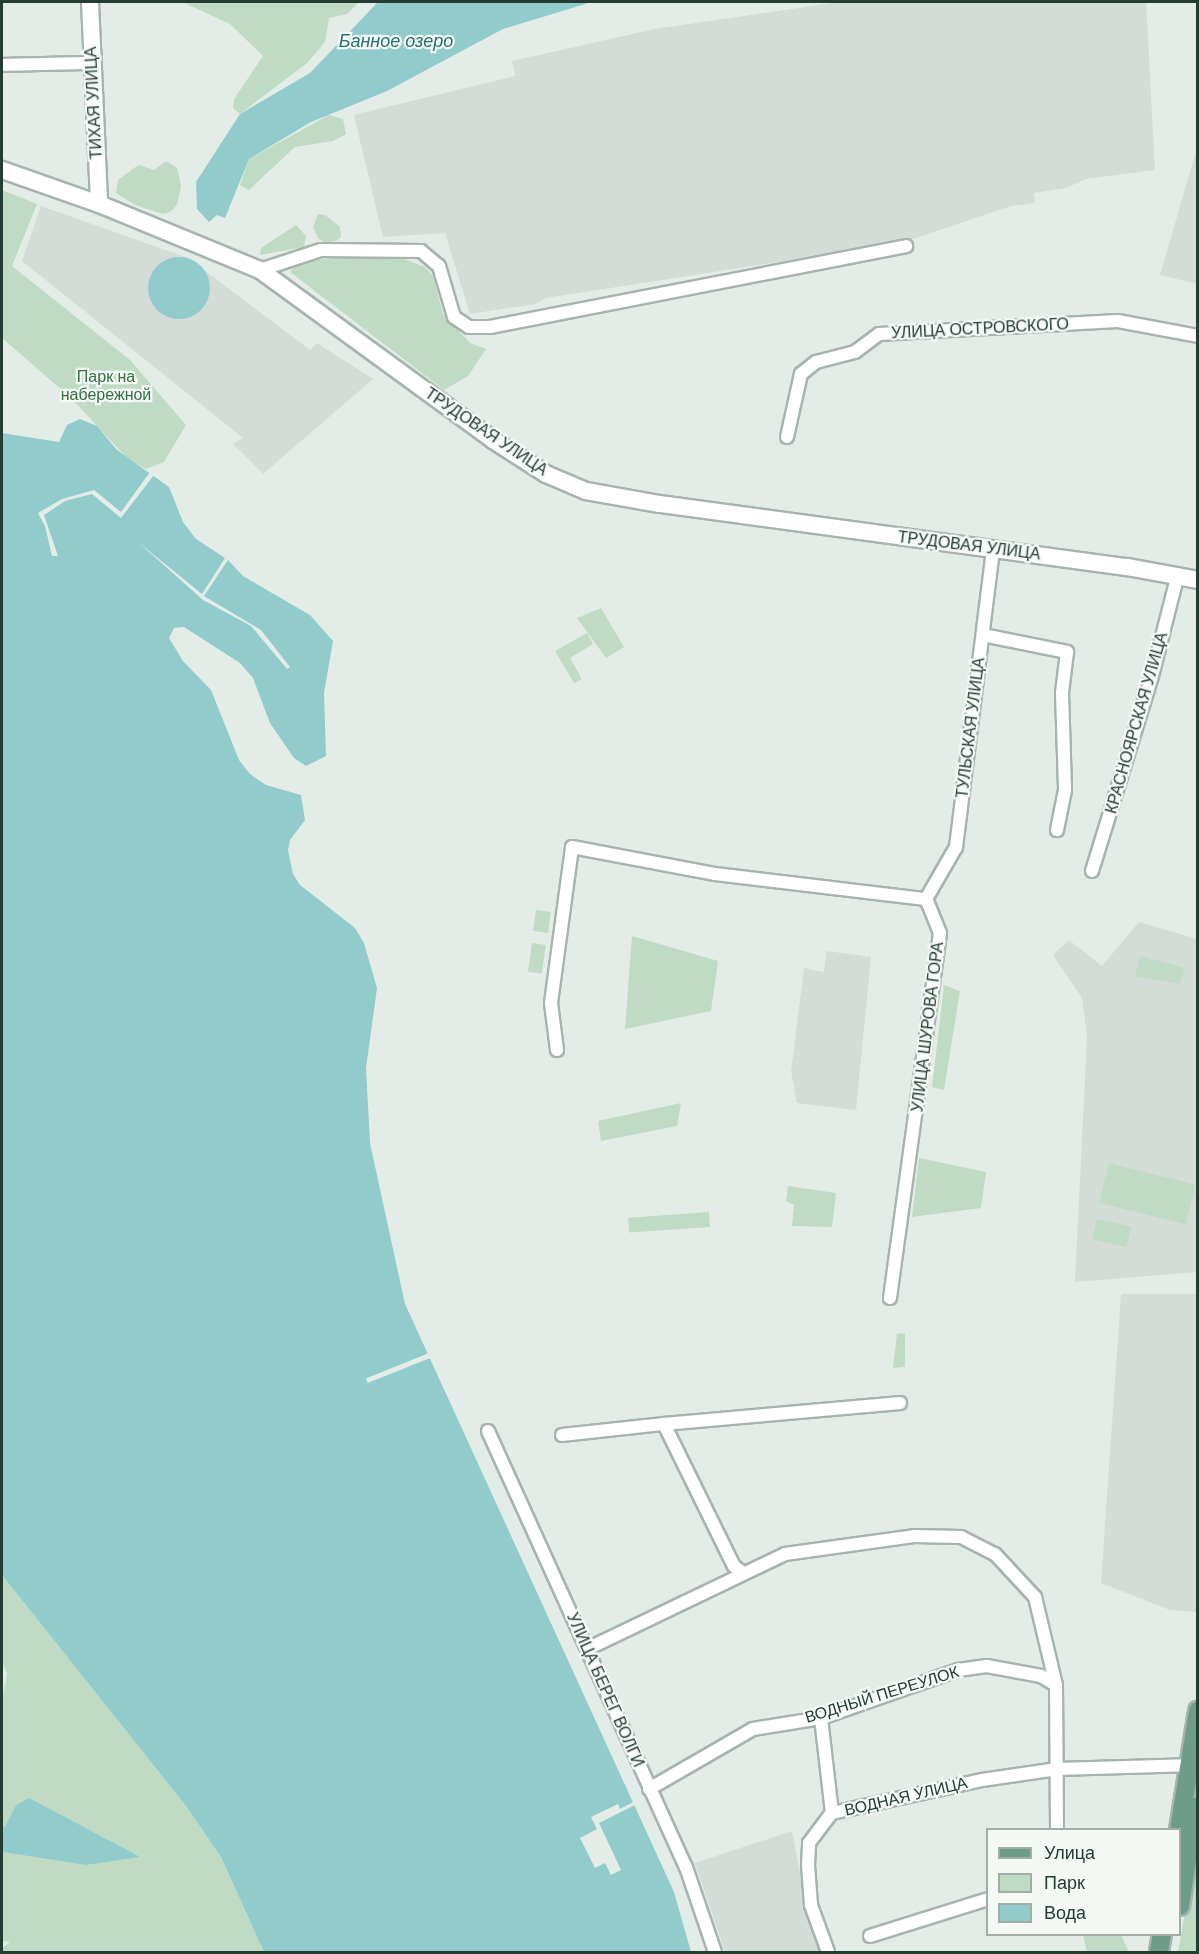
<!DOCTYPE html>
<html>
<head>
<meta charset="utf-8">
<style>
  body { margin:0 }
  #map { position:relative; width:1199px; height:1954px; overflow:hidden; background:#e4ece8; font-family:"DM Sans",sans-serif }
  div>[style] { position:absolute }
  .built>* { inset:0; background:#d3dcd6 }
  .green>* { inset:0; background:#bfdbc3; transform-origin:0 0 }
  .water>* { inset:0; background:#92cbcc }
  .round { border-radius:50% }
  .pier>* { inset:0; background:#e4ece8; transform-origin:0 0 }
  .roads { filter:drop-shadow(2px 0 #a7b4ae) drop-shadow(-2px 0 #a7b4ae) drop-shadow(0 2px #a7b4ae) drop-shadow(0 -2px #a7b4ae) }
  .street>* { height:12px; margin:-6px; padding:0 6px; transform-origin:6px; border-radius:6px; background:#fff }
  .secondary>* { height:16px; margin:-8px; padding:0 8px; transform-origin:8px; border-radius:8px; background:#fff }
  .primary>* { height:18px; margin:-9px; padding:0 9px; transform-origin:9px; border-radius:9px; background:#6d9d8a }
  span { translate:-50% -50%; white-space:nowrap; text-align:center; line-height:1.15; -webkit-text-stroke:4.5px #f5f9f6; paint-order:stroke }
  .street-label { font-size:16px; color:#253c33 }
  .park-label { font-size:16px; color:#336f42 }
  .water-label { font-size:18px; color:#257173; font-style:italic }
  .frame { position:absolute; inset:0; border:3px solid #253c33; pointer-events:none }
  .legend { position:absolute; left:986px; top:1828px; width:195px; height:108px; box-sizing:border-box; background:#f5f9f6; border:2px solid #a2ada8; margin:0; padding:8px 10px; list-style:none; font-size:18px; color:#253c33 }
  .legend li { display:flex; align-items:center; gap:12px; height:30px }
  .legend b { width:30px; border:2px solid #a2ada8 }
</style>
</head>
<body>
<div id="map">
  <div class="built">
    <div style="clip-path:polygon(839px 2px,1146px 2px,1155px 170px,1086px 179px,1066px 188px,1034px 193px,1035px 203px,1011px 206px,901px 243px,546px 298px,535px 304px,470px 314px,445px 233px,383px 237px,354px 115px,515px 76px,512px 61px,655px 29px)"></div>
    <div style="clip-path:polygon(1197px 148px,1197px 284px,1160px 275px)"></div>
    <div style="clip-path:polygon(41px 206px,188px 258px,310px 350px,317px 343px,373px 379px,263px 474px,233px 444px,243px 438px,22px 261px)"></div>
    <div style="clip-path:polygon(1139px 922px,1197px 939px,1197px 1272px,1075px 1282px,1087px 1036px,1082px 998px,1053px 955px,1069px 940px,1102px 966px)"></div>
    <div style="clip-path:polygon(827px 951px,871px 957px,856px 1110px,797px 1103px,791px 1071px,804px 968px,824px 972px)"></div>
    <div style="clip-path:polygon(1121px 1294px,1197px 1294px,1197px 1612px,1170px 1610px,1101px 1583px)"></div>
    <div style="clip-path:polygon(792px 1831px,807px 1912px,820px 1952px,725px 1952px,695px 1863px)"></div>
  </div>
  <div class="green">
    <div style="clip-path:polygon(182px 2px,359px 2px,347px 14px,329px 18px,325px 42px,307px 63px,240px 114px,233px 108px,234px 99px,263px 56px,230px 24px)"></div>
    <div style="clip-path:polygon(329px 115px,343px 119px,346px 134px,333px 141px,295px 147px,249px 190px,240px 185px,249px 159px)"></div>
    <div style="clip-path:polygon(166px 161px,177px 168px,181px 186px,177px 205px,170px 212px,163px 214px,135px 205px,116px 193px,118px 180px,134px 168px,139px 165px,154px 170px)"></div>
    <div style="clip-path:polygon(2px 190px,37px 204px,12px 266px,130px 360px,186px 425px,164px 462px,146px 469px,127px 458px,71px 398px,2px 338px)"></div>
    <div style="clip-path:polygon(318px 214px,325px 215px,340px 227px,341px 237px,336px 241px,325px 243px,318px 238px,313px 227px)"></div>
    <div style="clip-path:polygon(296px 225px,306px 236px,304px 247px,260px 255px,261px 248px)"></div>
    <div style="clip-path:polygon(345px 256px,402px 258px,425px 267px,433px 276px,443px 314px,470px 343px,486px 349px,468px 376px,444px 390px,290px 272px,297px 263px)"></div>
    <div style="clip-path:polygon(601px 608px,624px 647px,606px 658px,577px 618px)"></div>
    <div style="clip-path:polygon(587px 633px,593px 644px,570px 658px,582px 679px,574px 683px,555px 651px)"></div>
    <div style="left:536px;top:910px;width:15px;height:21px;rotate:8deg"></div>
    <div style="clip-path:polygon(632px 936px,718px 961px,711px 1011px,625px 1029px)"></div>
    <div style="left:532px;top:943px;width:14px;height:29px;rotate:8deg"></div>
    <div style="clip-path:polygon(1140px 956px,1185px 968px,1180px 984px,1135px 976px)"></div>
    <div style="clip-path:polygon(944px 985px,960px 991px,944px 1090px,932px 1087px)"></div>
    <div style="clip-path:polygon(681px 1103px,677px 1126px,601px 1141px,598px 1121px)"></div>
    <div style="clip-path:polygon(919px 1158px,986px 1172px,981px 1208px,912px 1217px)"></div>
    <div style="left:1109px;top:1163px;width:89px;height:41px;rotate:14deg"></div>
    <div style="clip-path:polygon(788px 1186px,836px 1193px,832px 1227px,792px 1226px,794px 1205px,786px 1201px)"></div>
    <div style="left:709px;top:1212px;width:15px;height:81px;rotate:86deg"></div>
    <div style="left:1097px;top:1219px;width:35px;height:21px;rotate:13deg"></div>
    <div style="clip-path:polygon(905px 1333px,905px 1367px,893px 1368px,897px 1334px)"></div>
    <div style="clip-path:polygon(2px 1575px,186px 1806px,221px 1857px,264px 1952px,2px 1952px,2px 1948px,10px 1942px,2px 1941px,2px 1852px,85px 1865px,16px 1805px,5px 1828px,2px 1827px,2px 1701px,7px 1674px,2px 1661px)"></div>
    <div style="clip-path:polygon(1197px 1840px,1197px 1952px,1178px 1952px,1191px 1880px)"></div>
    <div style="clip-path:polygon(1083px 1935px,1121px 1935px,1129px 1952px,1087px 1952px)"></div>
  </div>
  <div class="water">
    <div style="clip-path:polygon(378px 2px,592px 2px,503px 29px,387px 91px,311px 122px,249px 159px,225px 218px,217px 215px,209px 222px,197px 209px,196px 182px,240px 114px,310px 73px)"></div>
    <div class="round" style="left:148px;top:257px;width:62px;height:62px"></div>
    <div style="clip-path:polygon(80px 419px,97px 426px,117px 450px,169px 487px,183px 522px,196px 539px,228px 560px,243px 576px,310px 615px,333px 641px,324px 693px,326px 756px,306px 766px,294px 758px,270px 723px,253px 678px,240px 663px,184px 627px,174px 628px,169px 638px,183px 661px,211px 690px,239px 760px,250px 774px,266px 785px,301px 795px,305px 820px,290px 840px,288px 850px,293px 874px,300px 885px,355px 928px,364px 943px,377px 988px,366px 1068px,370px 1143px,405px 1304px,674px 1892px,691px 1952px,264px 1952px,221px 1857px,186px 1806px,2px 1575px,2px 433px,59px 442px,67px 425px)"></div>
    <div style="clip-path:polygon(29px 1798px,140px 1857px,85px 1865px,2px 1852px,2px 1827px,5px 1827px,16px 1805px)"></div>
  </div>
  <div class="pier">
    <div style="clip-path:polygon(150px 472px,154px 475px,121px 518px,92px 494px,65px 501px,44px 515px,58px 556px,52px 556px,45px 526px,38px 513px,62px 499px,94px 490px,121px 512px)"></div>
    <div style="clip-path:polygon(138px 542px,202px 594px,225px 558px,228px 560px,204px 596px,261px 630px,290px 667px,287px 669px,251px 626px,203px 600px)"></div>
    <div style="left:429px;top:1353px;width:5px;height:68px;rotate:68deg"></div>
    <div style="clip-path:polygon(633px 1802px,635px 1805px,599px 1823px,621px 1870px,611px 1875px,605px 1863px,595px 1868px,580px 1838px,597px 1829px,591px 1817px,618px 1804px,620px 1809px)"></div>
  </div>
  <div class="roads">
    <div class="street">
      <div style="left:2px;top:65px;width:89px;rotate:-1.3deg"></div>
      <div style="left:260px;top:270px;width:64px;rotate:-18.2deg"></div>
      <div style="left:321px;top:250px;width:100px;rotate:0.6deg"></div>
      <div style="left:421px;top:251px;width:23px;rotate:40deg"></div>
      <div style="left:439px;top:266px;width:53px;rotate:73.6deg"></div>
      <div style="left:454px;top:317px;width:18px;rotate:34deg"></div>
      <div style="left:469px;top:327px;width:21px"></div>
      <div style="left:490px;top:327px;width:424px;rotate:-11deg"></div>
      <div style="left:787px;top:437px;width:65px;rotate:-77.5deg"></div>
      <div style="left:801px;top:374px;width:19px;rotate:-39deg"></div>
      <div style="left:816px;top:362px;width:40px;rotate:-14.4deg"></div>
      <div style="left:855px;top:352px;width:30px;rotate:-37deg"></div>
      <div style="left:879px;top:334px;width:239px;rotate:-3.1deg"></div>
      <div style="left:1118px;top:321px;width:81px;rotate:10.6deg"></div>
      <div style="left:983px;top:635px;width:86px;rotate:11.4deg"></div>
      <div style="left:1067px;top:652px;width:41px;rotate:97deg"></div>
      <div style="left:1062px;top:693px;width:97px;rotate:88.2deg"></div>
      <div style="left:1065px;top:790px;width:41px;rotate:101.3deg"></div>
      <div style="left:1092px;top:871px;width:204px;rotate:-72.9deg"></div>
      <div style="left:1152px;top:676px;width:105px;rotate:-75.7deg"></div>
      <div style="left:926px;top:899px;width:60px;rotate:-60deg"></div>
      <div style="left:956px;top:847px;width:300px;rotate:-82.9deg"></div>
      <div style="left:557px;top:1050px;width:47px;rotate:-97.3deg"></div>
      <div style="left:551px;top:1003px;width:157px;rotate:-82.3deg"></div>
      <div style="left:572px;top:847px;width:146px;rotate:10.7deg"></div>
      <div style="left:715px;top:874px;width:212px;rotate:6.8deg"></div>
      <div style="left:890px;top:1298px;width:368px;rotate:-82.2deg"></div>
      <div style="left:940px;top:933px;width:37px;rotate:-112deg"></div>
      <div style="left:664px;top:1424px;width:237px;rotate:-5.1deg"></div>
      <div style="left:488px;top:1431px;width:479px;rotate:65.6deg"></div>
      <div style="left:686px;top:1867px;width:90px;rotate:71.2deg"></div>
      <div style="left:562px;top:1435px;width:103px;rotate:-6.2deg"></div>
      <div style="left:664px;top:1424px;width:158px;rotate:63.8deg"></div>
      <div style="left:734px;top:1566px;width:11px;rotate:38deg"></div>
      <div style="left:587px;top:1649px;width:220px;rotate:-25.6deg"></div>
      <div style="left:785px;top:1554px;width:130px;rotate:-7.9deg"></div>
      <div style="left:914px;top:1536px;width:47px;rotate:1.2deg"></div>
      <div style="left:961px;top:1537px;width:38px;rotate:27deg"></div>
      <div style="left:995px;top:1554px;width:59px;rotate:47.1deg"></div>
      <div style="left:1035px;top:1597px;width:90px;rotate:76.6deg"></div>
      <div style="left:1056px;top:1685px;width:145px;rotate:89.6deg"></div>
      <div style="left:821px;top:1718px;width:96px;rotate:83.4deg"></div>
      <div style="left:649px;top:1789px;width:120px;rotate:-30deg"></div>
      <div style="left:753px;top:1729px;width:69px;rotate:-9.2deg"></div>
      <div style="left:821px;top:1718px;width:145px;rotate:-19.3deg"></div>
      <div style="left:958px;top:1670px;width:29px;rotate:-8deg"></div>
      <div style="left:987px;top:1666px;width:55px;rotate:10.5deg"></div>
      <div style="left:1041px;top:1676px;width:17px;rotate:31deg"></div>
      <div style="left:870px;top:1936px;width:124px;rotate:-17.4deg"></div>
      <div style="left:828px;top:1952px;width:50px;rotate:-109.9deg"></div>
      <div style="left:811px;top:1905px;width:40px;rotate:-94.3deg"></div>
      <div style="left:808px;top:1865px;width:22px;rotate:-87deg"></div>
      <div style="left:809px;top:1843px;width:38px;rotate:-53deg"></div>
      <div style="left:832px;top:1813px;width:154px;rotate:-12.4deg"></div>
      <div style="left:982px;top:1780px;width:76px;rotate:-8.3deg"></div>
      <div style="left:1057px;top:1769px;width:138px;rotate:-1.7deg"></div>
    </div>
    <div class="secondary">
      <div style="left:90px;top:2px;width:202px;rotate:87.4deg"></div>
      <div style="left:2px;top:170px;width:103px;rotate:19.3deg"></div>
      <div style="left:99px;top:204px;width:174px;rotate:22.3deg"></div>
      <div style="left:260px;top:270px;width:288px;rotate:36.1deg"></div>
      <div style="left:493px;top:440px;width:63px;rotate:32.7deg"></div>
      <div style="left:546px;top:474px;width:43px;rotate:23deg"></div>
      <div style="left:586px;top:491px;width:75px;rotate:10deg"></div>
      <div style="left:660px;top:504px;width:472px;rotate:7.7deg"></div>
      <div style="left:1128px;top:567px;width:71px;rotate:10.5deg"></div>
    </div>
    <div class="primary">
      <div style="left:1179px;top:1830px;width:121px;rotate:-80.9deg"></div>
      <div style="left:1180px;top:1906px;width:100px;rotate:-81.4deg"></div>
      <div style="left:1159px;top:1952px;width:18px;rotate:-81deg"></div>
    </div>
  </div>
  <div class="street-label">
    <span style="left:94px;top:103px;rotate:-93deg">ТИХАЯ УЛИЦА</span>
    <span style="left:980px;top:329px;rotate:-3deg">УЛИЦА ОСТРОВСКОГО</span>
    <span style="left:486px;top:432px;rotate:34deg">ТРУДОВАЯ УЛИЦА</span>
    <span style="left:969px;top:546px;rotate:7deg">ТРУДОВАЯ УЛИЦА</span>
    <span style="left:1137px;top:723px;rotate:-74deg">КРАСНОЯРСКАЯ УЛИЦА</span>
    <span style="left:971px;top:728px;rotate:-83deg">ТУЛЬСКАЯ УЛИЦА</span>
    <span style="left:928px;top:1027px;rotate:-83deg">УЛИЦА ШУРОВА ГОРА</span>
    <span style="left:605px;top:1690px;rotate:66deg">УЛИЦА БЕРЕГ ВОЛГИ</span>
    <span style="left:882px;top:1695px;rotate:-17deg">ВОДНЫЙ ПЕРЕУЛОК</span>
    <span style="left:906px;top:1797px;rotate:-13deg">ВОДНАЯ УЛИЦА</span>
  </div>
  <div class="park-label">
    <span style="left:106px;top:386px">Парк на<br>набережной</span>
  </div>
  <div class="water-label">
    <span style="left:396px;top:41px">Банное озеро</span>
  </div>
  <div class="frame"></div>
  <ul class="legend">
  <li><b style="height:8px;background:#6d9d8a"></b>Улица</li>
  <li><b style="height:16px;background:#bfdbc3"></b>Парк</li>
  <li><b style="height:16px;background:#92cbcc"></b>Вода</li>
  </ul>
</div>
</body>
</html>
